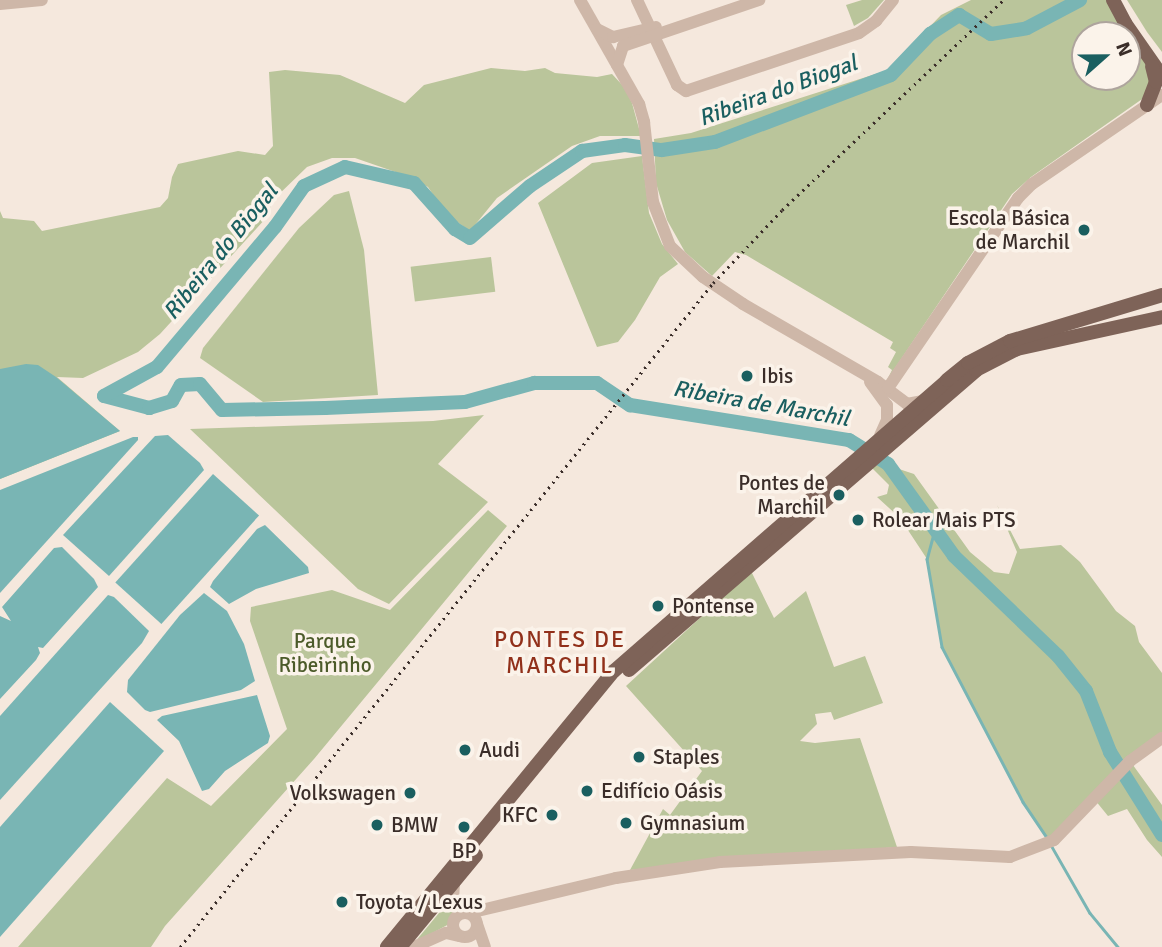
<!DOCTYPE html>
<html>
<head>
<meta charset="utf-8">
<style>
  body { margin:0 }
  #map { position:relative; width:1162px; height:947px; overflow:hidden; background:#f5e8dd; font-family:Signika,sans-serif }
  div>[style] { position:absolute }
  .green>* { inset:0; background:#bac59b; transform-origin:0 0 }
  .water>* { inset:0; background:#79b5b4; transform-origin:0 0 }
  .stream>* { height:2.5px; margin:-1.25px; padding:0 1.25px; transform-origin:1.25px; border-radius:1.25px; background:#79b5b4 }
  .river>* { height:14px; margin:-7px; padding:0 7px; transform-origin:7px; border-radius:7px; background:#79b5b4 }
  .minor>* { height:12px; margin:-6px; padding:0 6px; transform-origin:6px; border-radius:6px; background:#ceb7a8 }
  .minor>.ring { margin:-6px; padding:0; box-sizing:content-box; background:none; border:12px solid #ceb7a8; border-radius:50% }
  .major>* { height:14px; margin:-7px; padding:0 7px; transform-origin:7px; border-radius:7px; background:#7e6358 }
  .rail>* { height:2.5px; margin-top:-1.25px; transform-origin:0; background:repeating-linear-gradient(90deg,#3a2d29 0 2px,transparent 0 7px) }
  .dots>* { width:19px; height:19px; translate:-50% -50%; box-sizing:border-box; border:4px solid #fbf3ea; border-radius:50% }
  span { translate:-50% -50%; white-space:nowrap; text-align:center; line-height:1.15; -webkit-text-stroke:7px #fbf3ea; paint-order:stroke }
  .poi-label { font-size:21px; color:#3a2d29 }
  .right { translate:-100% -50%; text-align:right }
  .left { translate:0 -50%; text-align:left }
  .park-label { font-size:21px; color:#4c5b2a }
  .water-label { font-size:23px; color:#1a5f60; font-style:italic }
  .neighbourhood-label { font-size:23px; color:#91301a; letter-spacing:2px }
  .north { position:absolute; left:1071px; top:21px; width:70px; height:70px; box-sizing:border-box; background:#fbf3ea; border:2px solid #aea49d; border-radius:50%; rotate:69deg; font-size:19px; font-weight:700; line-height:28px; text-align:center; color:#3a2d29 }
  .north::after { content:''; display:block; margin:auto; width:24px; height:32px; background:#1a5f60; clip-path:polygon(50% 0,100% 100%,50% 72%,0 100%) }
</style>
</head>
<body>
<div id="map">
  <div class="green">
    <div style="clip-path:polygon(862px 0,884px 0,868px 18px,854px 26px,846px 5px)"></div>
    <div style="clip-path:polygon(evenodd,971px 0,1108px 0,1148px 65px,1151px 86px,1145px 97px,1031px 177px,1012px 194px,887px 380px,892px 370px,888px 367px,896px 352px,890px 348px,893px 342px,746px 255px,735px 252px,712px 276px,685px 252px,667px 220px,656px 183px,654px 139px,691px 133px,888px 70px,941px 15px,971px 0,1085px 35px,1127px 35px,1127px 77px,1085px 77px,1085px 35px)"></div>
    <div style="clip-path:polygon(1127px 0,1162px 0,1162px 52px,1147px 32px)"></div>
    <div style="clip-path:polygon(491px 68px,525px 71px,545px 68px,555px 73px,597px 77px,612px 74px,625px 88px,632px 103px,641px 136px,600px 136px,572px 146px,497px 198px,470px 231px,446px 214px,428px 187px,410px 177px,355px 158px,332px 158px,307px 167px,273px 200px,266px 218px,160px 334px,138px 352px,83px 378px,57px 377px,120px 431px,0 479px,0 211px,3px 218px,34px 221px,42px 231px,160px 207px,168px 198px,172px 177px,178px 164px,238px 151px,265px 155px,273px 146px,269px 72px,285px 70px,340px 75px,405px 103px,424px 85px)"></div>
    <div style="clip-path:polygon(642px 156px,649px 213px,662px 244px,678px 264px,660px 277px,635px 320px,618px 342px,597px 347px,538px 203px,592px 163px)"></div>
    <div style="clip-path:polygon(349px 191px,364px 250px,378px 395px,263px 402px,200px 358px,203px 348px,299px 228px,334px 195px)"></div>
    <div style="left:491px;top:257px;width:35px;height:81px;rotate:83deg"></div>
    <div style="clip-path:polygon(484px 415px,438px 464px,488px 502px,389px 604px,358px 589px,190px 429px,433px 421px)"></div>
    <div style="clip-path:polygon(885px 456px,899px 469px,914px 474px,970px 552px,994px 572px,1009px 574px,1017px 552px,997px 505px,1020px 549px,1061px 545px,1080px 562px,1116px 611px,1135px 626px,1139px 642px,1162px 673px,1162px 732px,1130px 761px,1162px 805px,1162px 857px,1147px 840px,1127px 809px,1108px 816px,1095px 800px,1049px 842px,1023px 802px,942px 647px,927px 559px,900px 518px,877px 497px,887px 494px,889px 485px,871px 467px)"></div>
    <div style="clip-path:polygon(488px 510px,507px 526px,314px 759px,165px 926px,151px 947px,18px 947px,167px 778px,211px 806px,287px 729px,250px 621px,251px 607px,332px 590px,390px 610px)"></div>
    <div style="clip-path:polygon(751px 571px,774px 618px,806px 591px,834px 667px,865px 656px,883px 703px,834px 720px,831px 712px,815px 714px,817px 724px,800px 741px,815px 743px,860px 738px,897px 847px,630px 870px,663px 809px,670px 815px,702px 771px,626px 686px)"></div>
    <div style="clip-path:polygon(449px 901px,457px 913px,451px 923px,414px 943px)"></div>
  </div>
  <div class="water">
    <div style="clip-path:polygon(26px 364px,38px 365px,56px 377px,120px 431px,0 479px,0 369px)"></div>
    <div style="clip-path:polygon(168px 435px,200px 463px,204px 470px,109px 576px,63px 535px,155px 436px)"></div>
    <div style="clip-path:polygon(133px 437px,138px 437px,138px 440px,0 593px,0 490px)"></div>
    <div style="left:213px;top:474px;width:62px;height:146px;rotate:42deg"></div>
    <div style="clip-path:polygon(265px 525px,308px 567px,309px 573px,256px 589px,229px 604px,210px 587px,213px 581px,257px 529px)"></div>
    <div style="clip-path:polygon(62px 547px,94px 579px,98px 587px,43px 648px,38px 647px,40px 653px,36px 660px,0 699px,0 616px,11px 621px,2px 607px,54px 548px)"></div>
    <div style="clip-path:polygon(204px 593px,227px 611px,244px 644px,255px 681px,241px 690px,150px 712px,145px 710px,127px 692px,128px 680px,180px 615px)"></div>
    <div style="clip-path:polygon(108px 595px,114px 597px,149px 631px,142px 643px,0 800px,0 716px)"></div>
    <div style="clip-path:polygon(257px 695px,270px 736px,268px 743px,225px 771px,209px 789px,202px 791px,179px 741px,157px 720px,162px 716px)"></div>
    <div style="clip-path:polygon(110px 702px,164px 751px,0 937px,0 827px)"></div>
  </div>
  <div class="stream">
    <div style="left:935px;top:530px;width:30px;rotate:105deg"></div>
    <div style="left:927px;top:559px;width:89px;rotate:80.3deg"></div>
    <div style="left:942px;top:647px;width:175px;rotate:62.4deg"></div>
    <div style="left:1023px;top:802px;width:45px;rotate:56deg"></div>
    <div style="left:1051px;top:845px;width:78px;rotate:60.2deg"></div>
    <div style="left:1090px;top:913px;width:44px;rotate:50.5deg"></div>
  </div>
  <div class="river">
    <div style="left:104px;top:396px;width:47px;rotate:14.9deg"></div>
    <div style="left:149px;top:408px;width:24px;rotate:-17deg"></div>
    <div style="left:172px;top:401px;width:18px;rotate:-61deg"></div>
    <div style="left:181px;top:385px;width:19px;rotate:-3deg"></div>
    <div style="left:200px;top:384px;width:34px;rotate:50deg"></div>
    <div style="left:222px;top:410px;width:103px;rotate:-1.1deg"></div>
    <div style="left:325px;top:408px;width:140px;rotate:-2.5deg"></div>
    <div style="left:465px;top:402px;width:72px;rotate:-15.4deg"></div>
    <div style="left:534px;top:383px;width:63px"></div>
    <div style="left:597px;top:383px;width:40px;rotate:34deg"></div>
    <div style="left:630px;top:405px;width:222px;rotate:9.1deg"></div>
    <div style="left:849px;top:440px;width:46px;rotate:31.6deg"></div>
    <div style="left:888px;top:464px;width:113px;rotate:54.3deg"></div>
    <div style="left:954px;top:556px;width:144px;rotate:43.9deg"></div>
    <div style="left:1058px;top:656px;width:45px;rotate:51.3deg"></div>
    <div style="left:1086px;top:691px;width:66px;rotate:68.5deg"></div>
    <div style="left:1110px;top:752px;width:98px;rotate:57.9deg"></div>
    <div style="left:104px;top:396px;width:60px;rotate:-28.7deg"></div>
    <div style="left:157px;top:367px;width:183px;rotate:-49.9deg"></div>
    <div style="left:275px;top:227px;width:50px;rotate:-54.7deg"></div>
    <div style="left:304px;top:186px;width:45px;rotate:-24.9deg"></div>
    <div style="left:345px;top:167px;width:71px;rotate:13.1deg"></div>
    <div style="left:414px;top:183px;width:62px;rotate:48.3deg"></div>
    <div style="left:455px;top:229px;width:17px;rotate:31deg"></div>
    <div style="left:470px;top:238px;width:79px;rotate:-40.9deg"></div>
    <div style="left:530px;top:186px;width:63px;rotate:-33.9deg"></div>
    <div style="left:582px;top:151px;width:43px;rotate:-7.9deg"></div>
    <div style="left:625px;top:145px;width:37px;rotate:8deg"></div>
    <div style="left:662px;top:150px;width:54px;rotate:-8.6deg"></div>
    <div style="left:715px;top:142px;width:188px;rotate:-20.8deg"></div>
    <div style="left:891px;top:75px;width:57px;rotate:-46.4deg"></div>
    <div style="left:930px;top:34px;width:35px;rotate:-33deg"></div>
    <div style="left:959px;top:15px;width:37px;rotate:31deg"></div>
    <div style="left:991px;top:34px;width:36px;rotate:-9deg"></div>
    <div style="left:1027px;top:28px;width:60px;rotate:-27.8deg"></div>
  </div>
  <div class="minor">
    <div style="left:580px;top:0;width:120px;rotate:60.4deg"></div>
    <div style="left:639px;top:104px;width:19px;rotate:74deg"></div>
    <div style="left:644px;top:122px;width:81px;rotate:83.6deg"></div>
    <div style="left:653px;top:202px;width:47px;rotate:68.9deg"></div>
    <div style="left:670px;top:246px;width:45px;rotate:43.2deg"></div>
    <div style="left:703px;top:277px;width:48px;rotate:34deg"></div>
    <div style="left:743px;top:304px;width:156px;rotate:30deg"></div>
    <div style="left:878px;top:382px;width:36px;rotate:37deg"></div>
    <div style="left:907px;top:404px;width:15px;rotate:-11deg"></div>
    <div style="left:637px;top:0;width:94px;rotate:64.8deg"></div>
    <div style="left:677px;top:85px;width:11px;rotate:34deg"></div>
    <div style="left:686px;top:91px;width:182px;rotate:-18.5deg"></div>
    <div style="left:859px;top:33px;width:21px;rotate:-35deg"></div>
    <div style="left:876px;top:21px;width:27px;rotate:-51deg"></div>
    <div style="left:0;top:4px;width:42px;rotate:-5.4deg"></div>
    <div style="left:597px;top:29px;width:18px;rotate:27deg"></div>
    <div style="left:613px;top:37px;width:44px;rotate:-13.1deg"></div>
    <div style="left:617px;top:65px;width:20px;rotate:-72deg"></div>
    <div style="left:623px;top:46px;width:144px;rotate:-18.7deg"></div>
    <div style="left:870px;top:382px;width:29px;rotate:54deg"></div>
    <div style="left:887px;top:405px;width:15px;rotate:90deg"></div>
    <div style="left:887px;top:420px;width:17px;rotate:114deg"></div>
    <div style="left:888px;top:388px;width:230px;rotate:-55.6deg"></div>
    <div style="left:1018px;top:198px;width:20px;rotate:-45deg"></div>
    <div style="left:1032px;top:184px;width:158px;rotate:-34.4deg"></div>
    <div style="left:454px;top:882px;width:17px;rotate:93deg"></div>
    <div style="left:453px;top:899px;width:17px;rotate:50deg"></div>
    <div class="ring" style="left:453px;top:913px;width:12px;height:12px"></div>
    <div style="left:469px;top:913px;width:151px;rotate:-13.4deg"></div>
    <div style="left:616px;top:878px;width:105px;rotate:-8.7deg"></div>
    <div style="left:720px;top:862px;width:191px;rotate:-3deg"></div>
    <div style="left:911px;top:852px;width:99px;rotate:2.9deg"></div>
    <div style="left:1010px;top:857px;width:47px;rotate:-21.1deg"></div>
    <div style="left:1054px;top:840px;width:110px;rotate:-46.1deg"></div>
    <div style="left:1130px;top:761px;width:39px;rotate:-36deg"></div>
    <div style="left:477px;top:924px;width:24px;rotate:71deg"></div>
    <div style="left:414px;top:947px;width:35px;rotate:-24deg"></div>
    <div style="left:446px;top:933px;width:13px;rotate:13deg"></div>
  </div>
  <div class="major">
    <div style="left:1113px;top:0;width:26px;rotate:62deg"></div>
    <div style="left:1125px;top:23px;width:65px;rotate:55.1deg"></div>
    <div style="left:1147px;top:105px;width:25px;rotate:-69deg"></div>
    <div style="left:1156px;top:82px;width:16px;rotate:-104deg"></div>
    <div style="left:629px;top:670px;width:459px;rotate:-40.8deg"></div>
    <div style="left:976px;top:370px;width:46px;rotate:-27.1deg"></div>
    <div style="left:1017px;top:349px;width:148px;rotate:-12.4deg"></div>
    <div style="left:387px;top:947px;width:357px;rotate:-50.6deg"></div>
    <div style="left:614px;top:671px;width:442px;rotate:-41.1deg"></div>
    <div style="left:947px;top:380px;width:27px;rotate:-39deg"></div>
    <div style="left:968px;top:363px;width:47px;rotate:-27.6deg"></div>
    <div style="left:1010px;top:341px;width:159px;rotate:-16.8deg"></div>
    <div style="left:400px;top:947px;width:119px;rotate:-50.4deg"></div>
  </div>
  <div class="rail">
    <div style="left:180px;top:947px;width:851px;rotate:-51.25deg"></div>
    <div style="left:713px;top:283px;width:100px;rotate:-46.6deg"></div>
    <div style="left:782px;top:210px;width:305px;rotate:-43.5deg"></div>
  </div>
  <div class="dots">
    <div style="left:1084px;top:230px;background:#1a5f60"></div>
    <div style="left:747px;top:376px;background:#1a5f60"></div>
    <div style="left:839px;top:495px;background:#1a5f60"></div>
    <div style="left:858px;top:520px;background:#1a5f60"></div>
    <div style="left:658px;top:606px;background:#1a5f60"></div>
    <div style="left:465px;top:750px;background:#1a5f60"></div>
    <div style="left:639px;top:757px;background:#1a5f60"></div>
    <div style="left:587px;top:791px;background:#1a5f60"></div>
    <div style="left:410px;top:793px;background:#1a5f60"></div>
    <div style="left:552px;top:815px;background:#1a5f60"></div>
    <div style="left:626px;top:823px;background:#1a5f60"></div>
    <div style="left:377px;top:825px;background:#1a5f60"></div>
    <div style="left:464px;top:827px;background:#1a5f60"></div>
    <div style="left:342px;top:902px;background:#1a5f60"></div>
  </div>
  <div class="poi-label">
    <span class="right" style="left:1070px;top:230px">Escola Básica<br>de Marchil</span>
    <span class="left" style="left:761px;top:376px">Ibis</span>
    <span class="right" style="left:825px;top:495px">Pontes de<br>Marchil</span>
    <span class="left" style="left:872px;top:520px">Rolear Mais PTS</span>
    <span class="left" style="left:672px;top:606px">Pontense</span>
    <span class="left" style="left:479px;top:750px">Audi</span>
    <span class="left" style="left:653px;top:757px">Staples</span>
    <span class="left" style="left:601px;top:791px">Edifício Oásis</span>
    <span class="right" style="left:396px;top:793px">Volkswagen</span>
    <span class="right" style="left:538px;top:815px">KFC</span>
    <span class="left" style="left:640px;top:823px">Gymnasium</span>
    <span class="left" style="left:391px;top:825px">BMW</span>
    <span style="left:464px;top:851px">BP</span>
    <span class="left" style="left:356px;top:902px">Toyota / Lexus</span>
  </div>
  <div class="park-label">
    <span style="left:325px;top:653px">Parque<br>Ribeirinho</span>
  </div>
  <div class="water-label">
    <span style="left:778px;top:91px;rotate:-20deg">Ribeira do Biogal</span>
    <span style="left:221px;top:252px;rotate:-51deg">Ribeira do Biogal</span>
    <span style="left:761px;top:404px;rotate:10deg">Ribeira de Marchil</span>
  </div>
  <div class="neighbourhood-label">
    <span style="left:560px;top:653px">PONTES DE<br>MARCHIL</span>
  </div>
  <div class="north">N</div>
</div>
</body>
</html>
